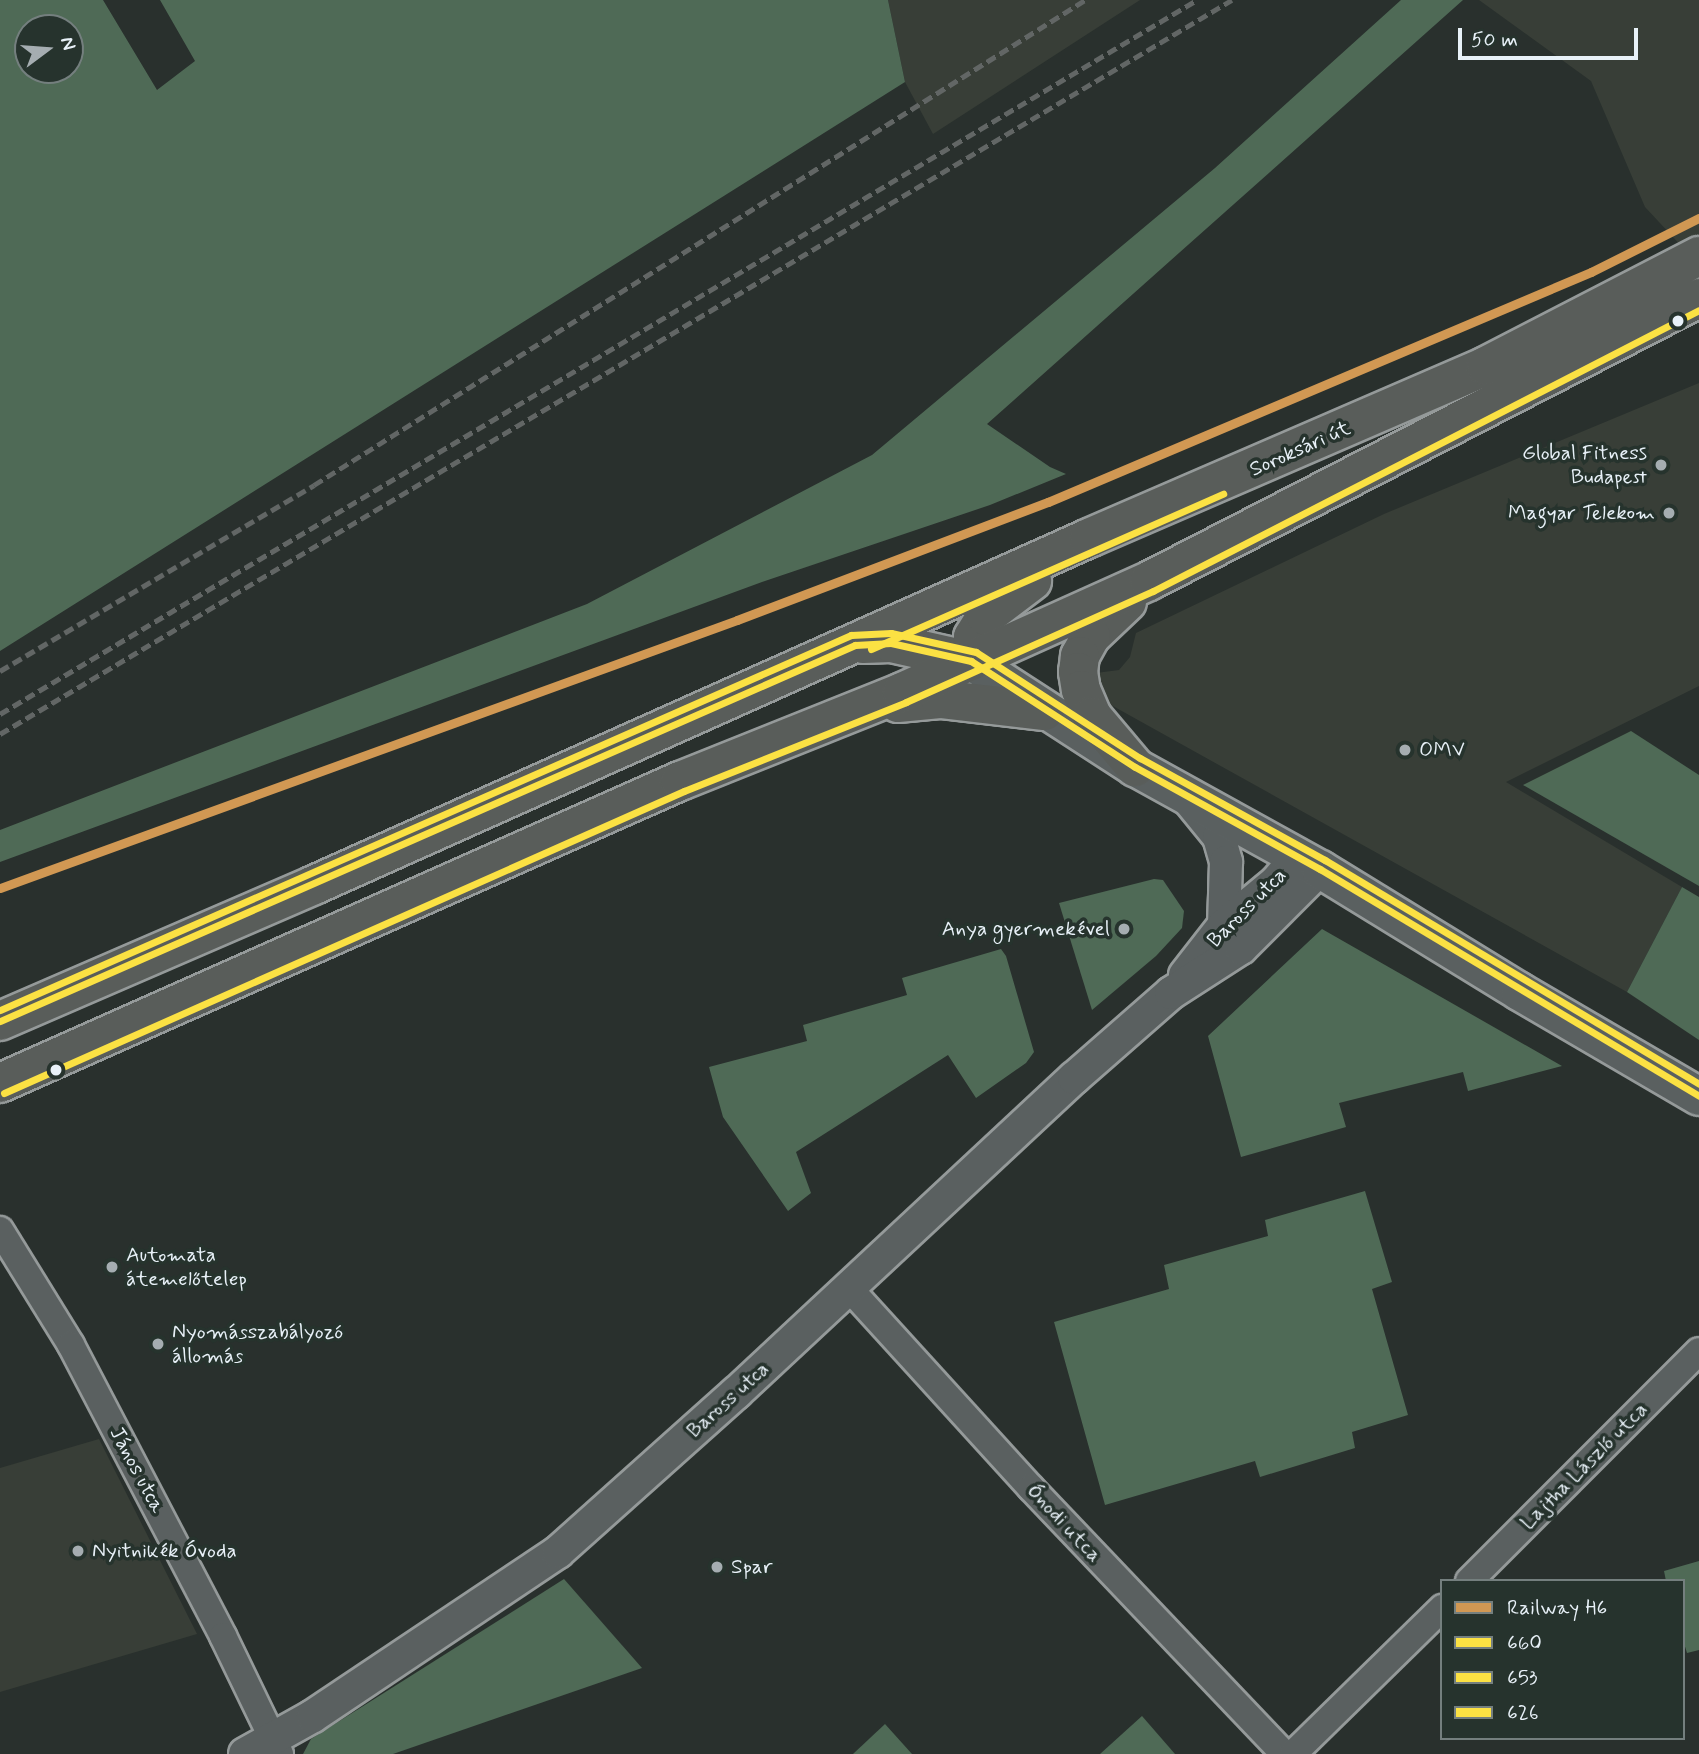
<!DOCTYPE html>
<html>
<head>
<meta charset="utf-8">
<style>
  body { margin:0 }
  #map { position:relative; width:1699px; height:1754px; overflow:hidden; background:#29302d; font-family:Mynerve,sans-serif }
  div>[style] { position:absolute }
  .built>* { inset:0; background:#383e37 }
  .green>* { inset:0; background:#4f6a56 }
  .roads { filter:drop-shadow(2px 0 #959a9a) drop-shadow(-2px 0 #959a9a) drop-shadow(0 2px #959a9a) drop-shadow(0 -2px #959a9a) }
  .minor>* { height:26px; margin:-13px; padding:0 13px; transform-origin:13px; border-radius:13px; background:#5a6060 }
  .tertiary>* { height:32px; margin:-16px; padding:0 16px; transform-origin:16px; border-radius:16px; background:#5a6060 }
  .secondary>* { height:37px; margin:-18.5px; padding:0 18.5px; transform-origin:18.5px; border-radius:18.5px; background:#5a6060 }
  .primary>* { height:38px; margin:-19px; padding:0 19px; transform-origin:19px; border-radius:19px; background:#595d5a }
  .rail>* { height:5px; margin-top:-2.5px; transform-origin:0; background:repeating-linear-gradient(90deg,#626665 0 10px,transparent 0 15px) }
  .bus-1>* { height:7px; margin:-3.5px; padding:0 3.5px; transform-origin:3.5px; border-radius:3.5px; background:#fbe143 }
  .bus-2>* { height:7px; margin:-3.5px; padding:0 3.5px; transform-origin:3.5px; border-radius:3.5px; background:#fbe143 }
  .bus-3>* { height:7px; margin:-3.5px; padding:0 3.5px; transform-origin:3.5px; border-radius:3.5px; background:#fbe143 }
  .rail-1>* { height:9px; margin:-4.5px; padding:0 4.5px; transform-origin:4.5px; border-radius:4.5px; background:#d19853 }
  .dots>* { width:19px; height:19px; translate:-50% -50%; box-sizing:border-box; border:4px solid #26332d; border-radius:50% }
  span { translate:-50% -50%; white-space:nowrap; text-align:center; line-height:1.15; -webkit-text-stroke:7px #26332d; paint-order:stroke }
  .street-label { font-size:21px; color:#e8f1f8 }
  .poi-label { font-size:21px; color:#e8f1f8 }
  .right { translate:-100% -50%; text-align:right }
  .left { translate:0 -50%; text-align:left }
  .legend { position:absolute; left:1440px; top:1579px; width:245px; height:161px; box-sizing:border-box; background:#26332d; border:2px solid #747f7e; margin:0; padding:9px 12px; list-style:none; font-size:21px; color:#e8f1f8 }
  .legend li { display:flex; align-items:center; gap:14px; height:35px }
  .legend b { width:35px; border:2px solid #747f7e }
  .north { position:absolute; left:14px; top:14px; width:70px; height:70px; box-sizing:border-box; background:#26332d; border:2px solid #747f7e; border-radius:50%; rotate:74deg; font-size:19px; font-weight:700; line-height:28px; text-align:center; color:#e8f1f8 }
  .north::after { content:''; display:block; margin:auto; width:24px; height:32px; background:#a5adb1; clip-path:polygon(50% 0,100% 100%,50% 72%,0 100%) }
  .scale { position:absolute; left:1458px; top:28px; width:180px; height:32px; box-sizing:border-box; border:4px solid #e8f1f8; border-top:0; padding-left:9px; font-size:21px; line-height:24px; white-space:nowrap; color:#e8f1f8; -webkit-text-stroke:5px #26332d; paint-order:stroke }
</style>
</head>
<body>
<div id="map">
  <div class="built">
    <div style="clip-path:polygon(888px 0,1140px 0,933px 134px,905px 82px)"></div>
    <div style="clip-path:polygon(1479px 0,1699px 0,1699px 265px,1645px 207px,1591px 81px)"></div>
    <div style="clip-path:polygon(1699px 383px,1699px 686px,1506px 782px,1682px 887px,1627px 992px,1102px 700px,1096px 673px,1119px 670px,1130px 657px,1136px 633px,1384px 514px)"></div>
    <div style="clip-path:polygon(99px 1439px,197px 1634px,0 1692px,0 1468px)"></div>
  </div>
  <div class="green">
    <div style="clip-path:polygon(evenodd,0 0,103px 0,157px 90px,195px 61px,160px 0,888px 0,905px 82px,0 651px,0 0,28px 28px,70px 28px,70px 70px,28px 70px,28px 28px)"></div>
    <div style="clip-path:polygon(1401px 0,1463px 0,987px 424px,1050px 467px,1066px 474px,990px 505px,762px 582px,0 862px,0 830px,587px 604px,872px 455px,1215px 168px)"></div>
    <div style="clip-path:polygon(1631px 731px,1699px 775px,1699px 886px,1523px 785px)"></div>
    <div style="clip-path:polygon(1154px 879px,1163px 880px,1184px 911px,1182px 928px,1156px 956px,1092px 1010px,1059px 903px)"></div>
    <div style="clip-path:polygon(1682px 887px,1699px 897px,1699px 1040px,1627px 992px)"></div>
    <div style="clip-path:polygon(1322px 929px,1562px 1066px,1468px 1091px,1463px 1072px,1339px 1103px,1346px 1127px,1241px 1157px,1208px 1036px)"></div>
    <div style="clip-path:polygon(1001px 949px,1006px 956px,1034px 1052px,1026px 1063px,976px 1098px,948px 1055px,796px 1152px,811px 1193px,788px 1211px,723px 1117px,709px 1067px,807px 1041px,803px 1025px,907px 995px,902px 978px)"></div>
    <div style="clip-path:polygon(1365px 1191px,1392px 1282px,1372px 1289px,1408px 1415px,1352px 1432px,1355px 1448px,1260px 1477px,1255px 1461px,1105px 1505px,1054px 1322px,1169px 1289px,1164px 1265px,1268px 1236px,1265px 1220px)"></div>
    <div style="clip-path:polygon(1699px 1561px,1699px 1650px,1687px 1653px,1683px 1640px,1683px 1581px,1666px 1581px,1664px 1571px)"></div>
    <div style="clip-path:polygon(564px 1579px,642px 1668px,393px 1754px,303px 1754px,311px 1739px)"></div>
    <div style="clip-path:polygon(1142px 1716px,1175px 1754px,1100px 1754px)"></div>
    <div style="clip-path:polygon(885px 1724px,912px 1754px,853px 1754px)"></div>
  </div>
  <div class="roads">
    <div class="minor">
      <div style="left:0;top:1230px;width:135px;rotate:58.3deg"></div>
      <div style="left:71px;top:1345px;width:328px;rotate:62.4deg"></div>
      <div style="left:223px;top:1636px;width:131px;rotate:64.2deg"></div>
      <div style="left:849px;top:1288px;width:270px;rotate:47.7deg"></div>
      <div style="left:1031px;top:1488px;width:367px;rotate:46.4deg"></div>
      <div style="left:1469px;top:1581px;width:325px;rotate:-45deg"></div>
      <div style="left:1293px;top:1754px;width:209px;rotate:-44.4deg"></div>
    </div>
    <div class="tertiary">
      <div style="left:1188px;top:799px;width:49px;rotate:50.8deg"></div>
      <div style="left:1219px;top:837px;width:26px;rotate:74deg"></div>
      <div style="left:1226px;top:862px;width:63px;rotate:91.8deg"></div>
      <div style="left:1185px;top:975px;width:63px;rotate:-52deg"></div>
      <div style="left:1224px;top:925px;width:67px;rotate:-39.6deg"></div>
      <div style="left:1276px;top:882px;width:34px;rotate:-50deg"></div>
      <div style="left:245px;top:1754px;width:78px;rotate:-29.2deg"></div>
      <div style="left:313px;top:1716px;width:295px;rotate:-33.8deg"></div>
      <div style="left:558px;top:1552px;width:239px;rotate:-41.8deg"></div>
      <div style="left:736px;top:1393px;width:462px;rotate:-43deg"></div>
      <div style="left:1074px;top:1078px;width:129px;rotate:-41.2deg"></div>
      <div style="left:1171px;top:993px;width:83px;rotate:-32.7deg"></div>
      <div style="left:1241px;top:948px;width:112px;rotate:-45deg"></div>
    </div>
    <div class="secondary">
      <div style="left:971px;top:661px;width:195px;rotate:32.9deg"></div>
      <div style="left:1135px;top:767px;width:211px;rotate:28.9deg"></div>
      <div style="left:1320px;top:869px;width:233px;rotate:31.5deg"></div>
      <div style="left:1519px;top:991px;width:208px;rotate:30.3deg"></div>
    </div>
    <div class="primary">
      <div style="left:1127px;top:602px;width:50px;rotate:136.6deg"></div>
      <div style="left:1091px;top:636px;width:23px;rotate:119deg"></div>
      <div style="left:1080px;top:656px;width:16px;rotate:97deg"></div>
      <div style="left:1078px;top:672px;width:18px;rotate:81deg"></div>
      <div style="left:1081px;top:690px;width:28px;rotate:67deg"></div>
      <div style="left:1092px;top:716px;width:67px;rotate:49.9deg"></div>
      <div style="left:863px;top:644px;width:28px;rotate:-2deg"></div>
      <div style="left:891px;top:643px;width:82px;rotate:12.7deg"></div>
      <div style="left:971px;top:661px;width:24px;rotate:-85deg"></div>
      <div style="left:973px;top:637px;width:25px;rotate:-58deg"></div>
      <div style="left:986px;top:616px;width:58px;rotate:-37.3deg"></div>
      <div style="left:898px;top:703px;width:42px;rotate:-5.4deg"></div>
      <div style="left:940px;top:699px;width:105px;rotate:6.6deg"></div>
      <div style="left:0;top:1021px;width:342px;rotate:-23.4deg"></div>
      <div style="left:314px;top:885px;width:849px;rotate:-24.12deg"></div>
      <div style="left:1089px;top:538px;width:433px;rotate:-23.4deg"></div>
      <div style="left:1486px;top:366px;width:240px;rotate:-27.3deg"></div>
      <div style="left:0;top:1083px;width:744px;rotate:-23.95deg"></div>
      <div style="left:680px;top:781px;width:239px;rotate:-21.8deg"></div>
      <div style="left:902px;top:692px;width:271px;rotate:-24.2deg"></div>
      <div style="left:1149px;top:581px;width:619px;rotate:-27.23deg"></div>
    </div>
  </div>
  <div class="rail">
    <div style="left:0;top:671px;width:365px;rotate:-30.6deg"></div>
    <div style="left:314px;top:485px;width:911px;rotate:-32.17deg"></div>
    <div style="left:0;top:714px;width:1394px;rotate:-30.82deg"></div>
    <div style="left:0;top:734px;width:1434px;rotate:-30.79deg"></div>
  </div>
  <div class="bus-1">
    <div style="left:0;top:1021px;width:934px;rotate:-23.74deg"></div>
    <div style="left:855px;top:645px;width:36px;rotate:-3deg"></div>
    <div style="left:891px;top:643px;width:82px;rotate:12.7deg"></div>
    <div style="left:971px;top:661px;width:195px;rotate:32.9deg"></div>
    <div style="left:1135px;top:767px;width:211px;rotate:28.9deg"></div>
    <div style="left:1320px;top:869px;width:442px;rotate:30.9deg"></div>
  </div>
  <div class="bus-2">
    <div style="left:871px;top:649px;width:385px;rotate:-23.8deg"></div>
    <div style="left:4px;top:1093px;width:744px;rotate:-23.95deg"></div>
    <div style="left:684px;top:791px;width:239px;rotate:-21.8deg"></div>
    <div style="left:906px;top:702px;width:271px;rotate:-24.2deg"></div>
    <div style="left:1153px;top:591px;width:614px;rotate:-27.23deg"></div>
  </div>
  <div class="bus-3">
    <div style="left:0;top:1010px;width:930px;rotate:-23.78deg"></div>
    <div style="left:851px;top:635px;width:40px;rotate:-2.9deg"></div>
    <div style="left:891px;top:633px;width:87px;rotate:12.6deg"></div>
    <div style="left:976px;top:652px;width:195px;rotate:32.9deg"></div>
    <div style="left:1140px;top:758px;width:211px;rotate:28.9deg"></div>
    <div style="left:1325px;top:860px;width:436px;rotate:30.9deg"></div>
  </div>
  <div class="rail-1">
    <div style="left:0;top:888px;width:784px;rotate:-19.98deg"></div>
    <div style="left:737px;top:620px;width:333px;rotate:-20.8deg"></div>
    <div style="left:1048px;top:502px;width:590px;rotate:-22.96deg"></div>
    <div style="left:1591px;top:272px;width:121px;rotate:-26.6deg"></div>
  </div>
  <div class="dots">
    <div style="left:1678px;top:321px;background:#e8f1f8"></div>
    <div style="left:1661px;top:465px;background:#a5adb1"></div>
    <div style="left:1669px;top:513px;background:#a5adb1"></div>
    <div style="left:1405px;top:750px;background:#a5adb1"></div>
    <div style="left:1124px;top:929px;background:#a5adb1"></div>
    <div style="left:56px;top:1070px;background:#e8f1f8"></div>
    <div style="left:112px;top:1267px;background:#a5adb1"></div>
    <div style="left:158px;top:1344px;background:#a5adb1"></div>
    <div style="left:78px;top:1551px;background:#a5adb1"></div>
    <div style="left:717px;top:1567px;background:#a5adb1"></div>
  </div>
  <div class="street-label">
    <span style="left:1300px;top:449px;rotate:-24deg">Soroksári út</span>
    <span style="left:1247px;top:908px;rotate:-45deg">Baross utca</span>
    <span style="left:728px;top:1400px;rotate:-42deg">Baross utca</span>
    <span style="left:1584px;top:1466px;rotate:-45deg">Lajtha László utca</span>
    <span style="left:137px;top:1470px;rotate:62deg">János utca</span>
    <span style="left:1064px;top:1523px;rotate:47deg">Ónodi utca</span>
  </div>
  <div class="poi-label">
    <span class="right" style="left:1647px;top:465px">Global Fitness<br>Budapest</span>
    <span class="right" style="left:1655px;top:513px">Magyar Telekom</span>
    <span class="left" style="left:1419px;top:750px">OMV</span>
    <span class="right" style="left:1110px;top:929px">Anya gyermekével</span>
    <span class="left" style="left:126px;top:1267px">Automata<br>átemelőtelep</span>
    <span class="left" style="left:172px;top:1344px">Nyomásszabályozó<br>állomás</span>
    <span class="left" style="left:92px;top:1551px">Nyitnikék Óvoda</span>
    <span class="left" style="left:731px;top:1567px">Spar</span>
  </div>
  <ul class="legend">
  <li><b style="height:9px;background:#d19853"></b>Railway H6</li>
  <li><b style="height:9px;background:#fbe143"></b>660</li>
  <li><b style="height:9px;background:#fbe143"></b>653</li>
  <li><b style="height:9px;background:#fbe143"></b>626</li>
  </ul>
  <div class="north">N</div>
  <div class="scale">50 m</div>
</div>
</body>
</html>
